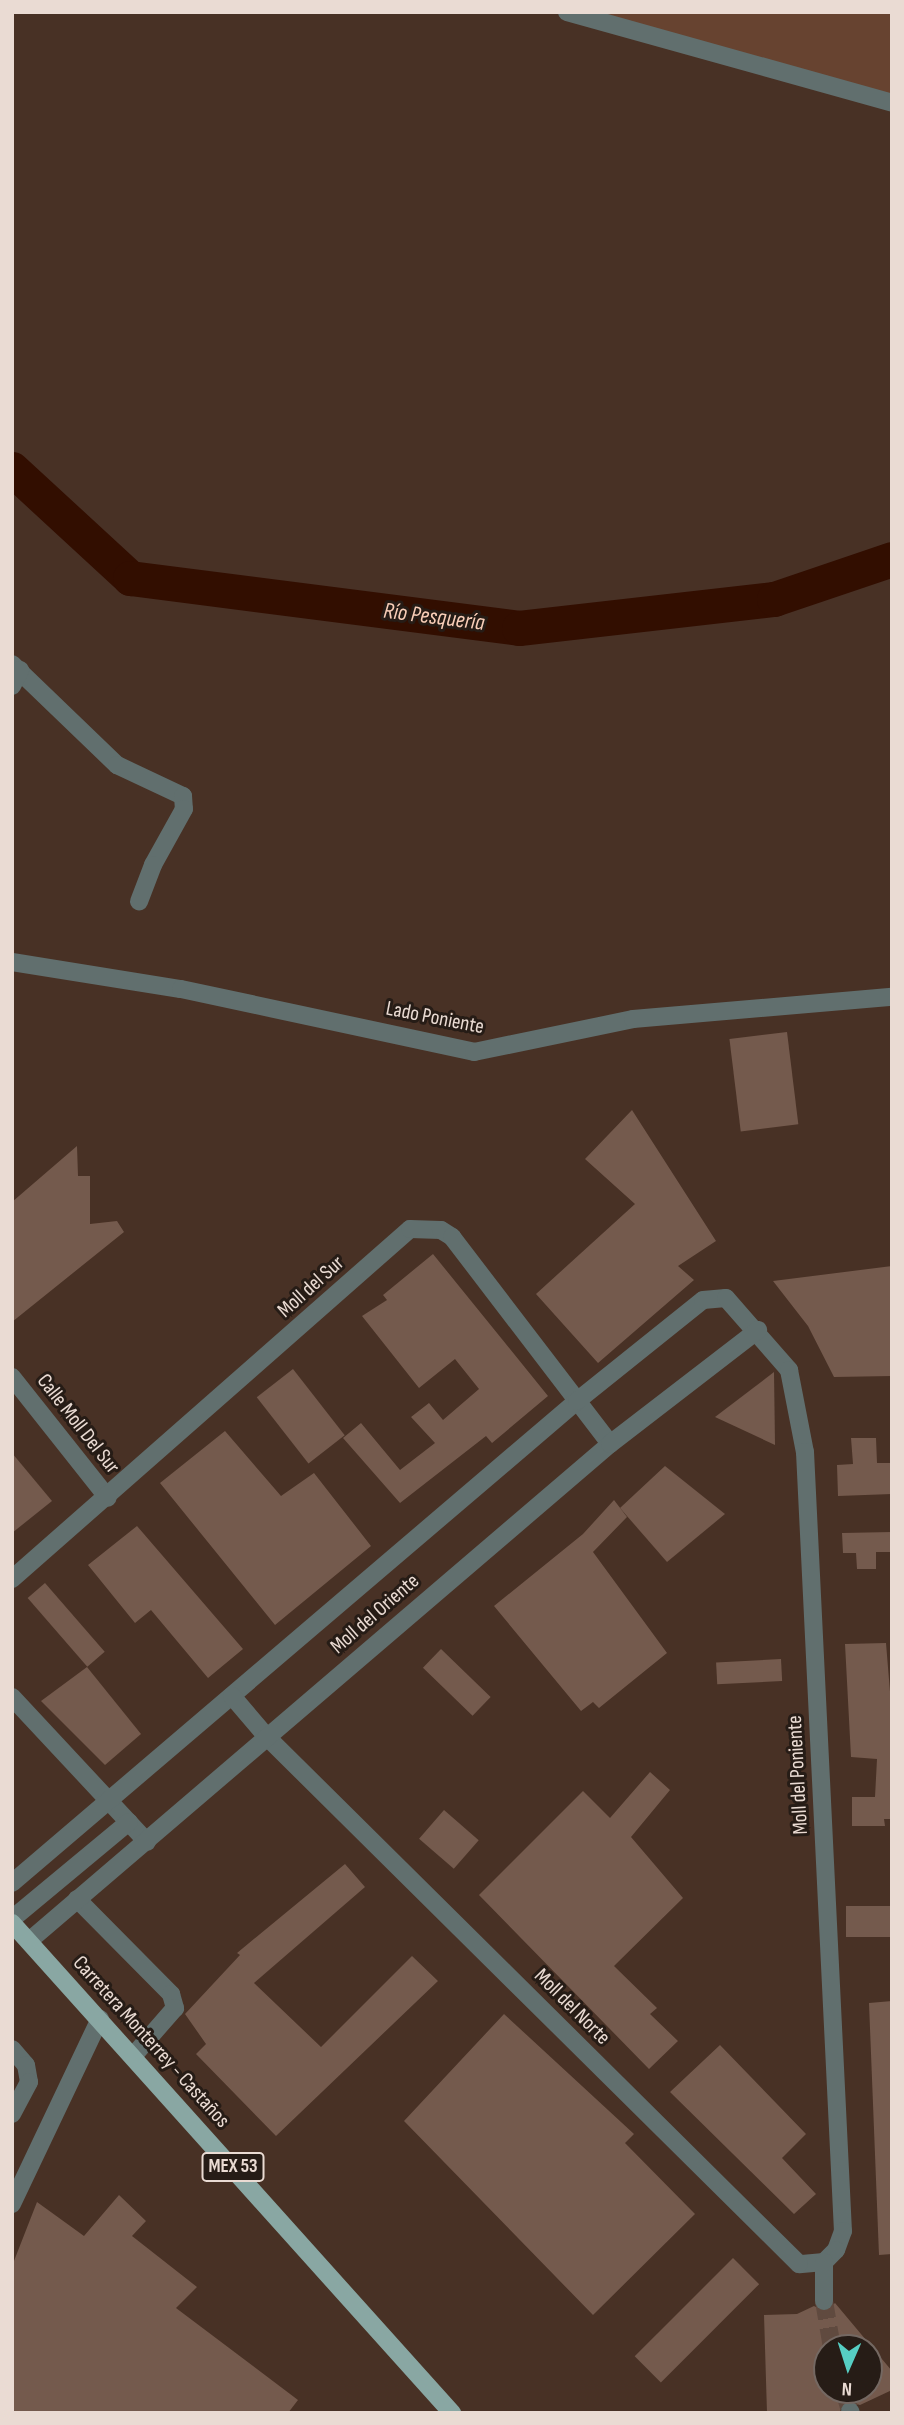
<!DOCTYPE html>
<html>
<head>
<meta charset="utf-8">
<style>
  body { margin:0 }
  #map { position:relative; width:904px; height:2425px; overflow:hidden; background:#483125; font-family:"Sofia Sans Condensed",sans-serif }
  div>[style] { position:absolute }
  .green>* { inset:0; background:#674330 }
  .river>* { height:35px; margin:-17.5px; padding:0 17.5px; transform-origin:17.5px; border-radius:17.5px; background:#320e00 }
  .building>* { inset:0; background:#745a4d; transform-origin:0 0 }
  .minor-tunnel>* { height:18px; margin-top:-9px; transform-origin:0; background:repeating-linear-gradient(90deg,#604a3f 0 18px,transparent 0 27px) }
  .minor>* { height:18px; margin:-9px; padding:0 9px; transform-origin:9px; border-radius:9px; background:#616f6e }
  .major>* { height:18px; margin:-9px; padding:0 9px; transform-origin:9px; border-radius:9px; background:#89a7a3 }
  span { translate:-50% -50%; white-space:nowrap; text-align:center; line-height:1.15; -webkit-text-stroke:6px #261c16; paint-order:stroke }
  .shield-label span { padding:2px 5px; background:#261c16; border:2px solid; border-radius:5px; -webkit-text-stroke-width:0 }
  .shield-label { font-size:19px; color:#eadbd3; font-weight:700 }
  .street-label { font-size:21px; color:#eadbd3 }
  .water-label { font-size:23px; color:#f9ceb8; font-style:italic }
  .frame { position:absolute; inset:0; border:14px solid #eadbd3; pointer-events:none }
  .north { position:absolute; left:813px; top:2334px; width:70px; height:70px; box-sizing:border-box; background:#261c16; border:2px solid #746862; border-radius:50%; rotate:183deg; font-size:19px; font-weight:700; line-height:28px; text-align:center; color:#eadbd3 }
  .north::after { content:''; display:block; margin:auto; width:24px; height:32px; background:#56cec3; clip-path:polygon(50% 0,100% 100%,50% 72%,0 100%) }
</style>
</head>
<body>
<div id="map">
  <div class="green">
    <div style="clip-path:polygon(571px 12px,892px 12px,892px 104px)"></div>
  </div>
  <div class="river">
    <div style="left:12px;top:469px;width:161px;rotate:42.7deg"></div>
    <div style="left:130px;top:578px;width:392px;rotate:7.3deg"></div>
    <div style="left:519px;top:628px;width:257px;rotate:-6.5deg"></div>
    <div style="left:774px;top:599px;width:125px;rotate:-18.7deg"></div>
  </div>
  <div class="building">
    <div style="left:787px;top:1032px;width:93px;height:58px;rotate:83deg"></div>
    <div style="clip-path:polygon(632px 1110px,716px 1241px,678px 1266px,694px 1280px,598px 1363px,536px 1294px,635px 1204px,585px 1159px)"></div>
    <div style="clip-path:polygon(77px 1146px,78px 1176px,90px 1176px,90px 1224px,117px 1221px,124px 1232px,12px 1322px,12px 1202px)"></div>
    <div style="clip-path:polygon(433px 1254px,548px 1396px,492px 1443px,486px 1436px,400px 1503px,343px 1438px,361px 1423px,400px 1470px,435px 1443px,411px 1417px,429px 1403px,443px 1420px,479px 1389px,455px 1359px,419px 1388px,362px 1316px,387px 1300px,383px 1295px)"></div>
    <div style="clip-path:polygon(892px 1266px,892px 1376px,834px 1377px,808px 1326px,773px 1281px)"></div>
    <div style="left:293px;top:1369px;width:84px;height:46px;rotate:52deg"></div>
    <div style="clip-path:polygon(774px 1372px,775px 1445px,715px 1417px)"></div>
    <div style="clip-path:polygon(225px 1431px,281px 1496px,314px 1473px,371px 1546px,275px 1625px,160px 1483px)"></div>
    <div style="clip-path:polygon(851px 1438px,876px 1438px,877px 1463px,892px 1463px,892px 1494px,838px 1496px,837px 1465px,853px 1464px)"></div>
    <div style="clip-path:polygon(12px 1453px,52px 1501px,12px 1533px)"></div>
    <div style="clip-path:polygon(665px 1466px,725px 1514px,667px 1562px,620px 1508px)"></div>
    <div style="clip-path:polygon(614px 1500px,627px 1517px,593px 1552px,667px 1653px,599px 1708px,593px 1702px,581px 1711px,494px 1606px,583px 1534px)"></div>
    <div style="clip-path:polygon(137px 1526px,243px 1649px,208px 1678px,151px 1610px,135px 1623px,88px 1565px)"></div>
    <div style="clip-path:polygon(892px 1532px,892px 1552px,876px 1552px,876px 1569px,857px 1569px,856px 1553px,843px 1553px,842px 1533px)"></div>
    <div style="left:45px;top:1583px;width:91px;height:23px;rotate:49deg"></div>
    <div style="clip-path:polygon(886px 1643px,892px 1716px,892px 1819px,884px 1819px,885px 1826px,852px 1826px,852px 1797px,875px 1797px,877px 1759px,851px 1757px,845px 1644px)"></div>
    <div style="left:441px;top:1649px;width:69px;height:26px;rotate:44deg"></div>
    <div style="left:781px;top:1659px;width:22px;height:65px;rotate:87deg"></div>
    <div style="clip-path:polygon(87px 1667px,141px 1734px,105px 1765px,41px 1701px)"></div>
    <div style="clip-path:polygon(650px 1772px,670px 1790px,631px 1837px,683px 1898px,614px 1966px,657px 2008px,650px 2014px,678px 2041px,649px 2069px,479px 1895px,583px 1791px,610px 1818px)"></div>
    <div style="left:444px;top:1810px;width:46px;height:38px;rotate:41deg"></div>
    <div style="clip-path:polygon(345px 1864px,365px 1887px,254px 1983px,321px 2047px,412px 1956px,438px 1981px,276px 2136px,196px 2054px,206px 2044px,185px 2014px,240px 1955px,237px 1953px)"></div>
    <div style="left:892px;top:1906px;width:31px;height:46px;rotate:90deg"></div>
    <div style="clip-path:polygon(892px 2001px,892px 2254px,879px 2255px,869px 2003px)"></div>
    <div style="clip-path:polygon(504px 2014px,634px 2134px,625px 2143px,695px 2214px,593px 2315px,404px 2121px)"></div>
    <div style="clip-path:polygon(720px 2045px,806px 2134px,782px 2158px,816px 2194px,794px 2214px,670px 2092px)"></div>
    <div style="clip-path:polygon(119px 2195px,146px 2221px,132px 2236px,197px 2287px,176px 2308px,298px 2400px,288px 2413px,12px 2413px,12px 2266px,37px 2202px,84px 2236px)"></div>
    <div style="left:733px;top:2258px;width:37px;height:139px;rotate:45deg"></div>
    <div style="clip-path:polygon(evenodd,835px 2303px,892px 2371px,892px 2390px,860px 2405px,846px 2401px,839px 2413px,767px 2413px,764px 2315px,797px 2314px,814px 2306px,825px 2312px,835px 2303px,827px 2348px,869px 2348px,869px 2390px,827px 2390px,827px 2348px)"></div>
  </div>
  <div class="minor-tunnel">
    <div style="left:824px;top:2301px;width:48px;rotate:80.3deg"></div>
    <div style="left:844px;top:2390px;width:22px;rotate:74deg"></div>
  </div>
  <div class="minor">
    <div style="left:567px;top:12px;width:337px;rotate:15.6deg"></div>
    <div style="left:12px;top:664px;width:146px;rotate:43.9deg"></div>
    <div style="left:117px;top:765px;width:73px;rotate:25.2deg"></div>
    <div style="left:183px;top:796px;width:13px;rotate:86deg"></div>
    <div style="left:184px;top:809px;width:64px;rotate:119deg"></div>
    <div style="left:153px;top:865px;width:39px;rotate:111deg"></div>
    <div style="left:12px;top:686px;width:18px;rotate:-63deg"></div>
    <div style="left:12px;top:962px;width:171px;rotate:9.1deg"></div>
    <div style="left:181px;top:989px;width:300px;rotate:12.1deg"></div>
    <div style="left:474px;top:1052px;width:162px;rotate:-11.7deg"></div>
    <div style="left:633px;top:1019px;width:260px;rotate:-4.9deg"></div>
    <div style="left:12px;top:1377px;width:154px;rotate:51.6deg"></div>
    <div style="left:12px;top:1579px;width:530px;rotate:-41.33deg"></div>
    <div style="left:410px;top:1229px;width:31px;rotate:2deg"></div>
    <div style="left:441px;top:1230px;width:13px;rotate:32deg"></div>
    <div style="left:452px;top:1237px;width:260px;rotate:52.6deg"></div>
    <div style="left:12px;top:1697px;width:198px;rotate:47deg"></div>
    <div style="left:12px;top:1883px;width:743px;rotate:-40.47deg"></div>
    <div style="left:577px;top:1401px;width:161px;rotate:-38.7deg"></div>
    <div style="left:703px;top:1300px;width:23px;rotate:-5deg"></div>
    <div style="left:726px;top:1298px;width:96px;rotate:48.8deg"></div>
    <div style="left:789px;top:1370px;width:84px;rotate:79deg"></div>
    <div style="left:805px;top:1452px;width:780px;rotate:87.21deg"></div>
    <div style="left:843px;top:2231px;width:20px;rotate:110deg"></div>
    <div style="left:836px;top:2250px;width:17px;rotate:135deg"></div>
    <div style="left:824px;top:2262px;width:25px;rotate:175deg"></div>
    <div style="left:799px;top:2264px;width:749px;rotate:-135.27deg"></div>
    <div style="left:267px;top:1737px;width:54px;rotate:-130.5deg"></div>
    <div style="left:77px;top:1899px;width:134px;rotate:45.3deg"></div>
    <div style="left:171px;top:1994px;width:15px;rotate:74deg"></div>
    <div style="left:175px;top:2008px;width:62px;rotate:131.1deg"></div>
    <div style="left:12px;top:1919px;width:152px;rotate:-39.7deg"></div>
    <div style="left:29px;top:1941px;width:765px;rotate:-40.54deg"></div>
    <div style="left:610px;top:1444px;width:187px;rotate:-37.6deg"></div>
    <div style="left:12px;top:2049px;width:21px;rotate:49deg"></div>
    <div style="left:26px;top:2065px;width:17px;rotate:80deg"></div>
    <div style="left:29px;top:2082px;width:36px;rotate:118deg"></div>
    <div style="left:12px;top:2204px;width:205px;rotate:-64.6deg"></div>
    <div style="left:824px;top:2301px;width:39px;rotate:-90deg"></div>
    <div style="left:850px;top:2411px;width:2px;rotate:63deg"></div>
  </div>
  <div class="major">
    <div style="left:12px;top:1923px;width:659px;rotate:48.08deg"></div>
  </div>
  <div class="shield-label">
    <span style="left:233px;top:2167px">MEX 53</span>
  </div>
  <div class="street-label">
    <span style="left:435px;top:1018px;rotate:11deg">Lado Poniente</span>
    <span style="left:311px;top:1287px;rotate:-42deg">Moll del Sur</span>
    <span style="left:78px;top:1424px;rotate:52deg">Calle Moll Del Sur</span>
    <span style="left:375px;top:1614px;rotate:-41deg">Moll del Oriente</span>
    <span style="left:798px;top:1775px;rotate:-93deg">Moll del Poniente</span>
    <span style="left:572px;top:2007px;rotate:45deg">Moll del Norte</span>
    <span style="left:151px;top:2042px;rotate:48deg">Carretera Monterrey - Castaños</span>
  </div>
  <div class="water-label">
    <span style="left:434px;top:617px;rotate:7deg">Río Pesquería</span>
  </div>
  <div class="frame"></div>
  <div class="north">N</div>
</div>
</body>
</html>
